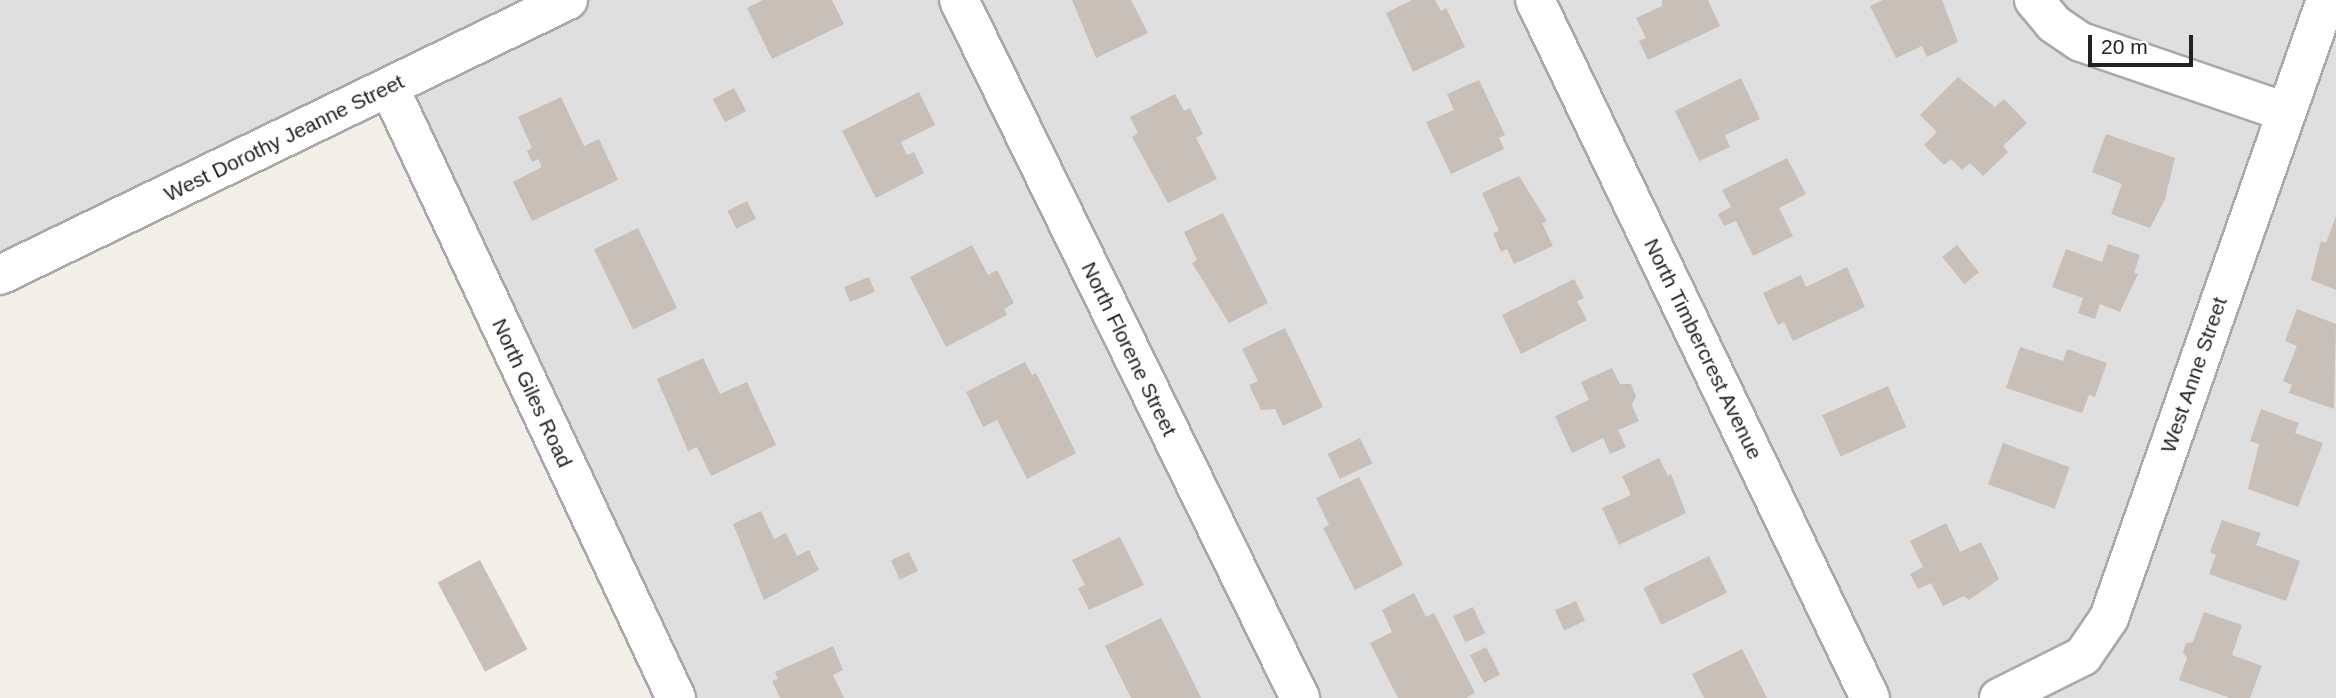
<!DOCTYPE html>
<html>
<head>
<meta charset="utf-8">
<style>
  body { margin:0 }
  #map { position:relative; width:2336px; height:698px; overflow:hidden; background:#f2efe9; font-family:Arial,sans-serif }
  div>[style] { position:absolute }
  .residential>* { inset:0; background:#e0dfdf }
  .building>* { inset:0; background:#c7bfb8; transform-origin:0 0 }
  .roads { filter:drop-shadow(2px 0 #a9a9a9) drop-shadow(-2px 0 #a9a9a9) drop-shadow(0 2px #a9a9a9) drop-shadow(0 -2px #a9a9a9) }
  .minor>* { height:38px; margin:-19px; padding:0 19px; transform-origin:19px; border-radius:19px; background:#fff }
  span { translate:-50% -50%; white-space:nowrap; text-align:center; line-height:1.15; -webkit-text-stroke:7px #fff; paint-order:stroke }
  .street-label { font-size:21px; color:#222 }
  .scale { position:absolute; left:2088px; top:35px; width:105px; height:32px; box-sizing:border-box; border:4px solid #222; border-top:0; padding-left:9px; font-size:21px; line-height:24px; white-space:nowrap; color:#222; -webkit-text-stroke:5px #fff; paint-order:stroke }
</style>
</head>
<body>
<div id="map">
  <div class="residential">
    <div style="clip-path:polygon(0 0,2336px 0,2336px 698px,676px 698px,389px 87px,0 275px)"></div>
  </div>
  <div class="building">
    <div style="clip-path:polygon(763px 0,832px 0,844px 24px,772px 59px,747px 8px)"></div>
    <div style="clip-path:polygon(1072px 0,1131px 0,1148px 33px,1096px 58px)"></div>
    <div style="clip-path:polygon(1412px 0,1435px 0,1441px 11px,1446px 8px,1465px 47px,1413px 72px,1386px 13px)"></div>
    <div style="clip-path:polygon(1662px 0,1708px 0,1720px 26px,1648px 60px,1639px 41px,1646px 38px,1636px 18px,1662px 6px)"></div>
    <div style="clip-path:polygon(1883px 0,1942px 0,1958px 42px,1927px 57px,1922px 46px,1896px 58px,1870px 6px)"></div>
    <div style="clip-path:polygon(1958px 77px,1995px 107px,2004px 99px,2027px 123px,2003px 146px,2008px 152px,1983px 176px,1970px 163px,1962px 170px,1951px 159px,1944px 165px,1924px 145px,1937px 132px,1920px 115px)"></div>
    <div style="clip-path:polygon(1741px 78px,1760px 119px,1725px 135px,1730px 147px,1699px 161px,1675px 111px)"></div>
    <div style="clip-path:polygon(1479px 80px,1505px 135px,1499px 138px,1504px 149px,1451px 174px,1426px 122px,1454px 110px,1447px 94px)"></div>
    <div style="left:734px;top:88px;width:26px;height:24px;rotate:62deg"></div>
    <div style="clip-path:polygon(919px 92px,935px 125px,901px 142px,907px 155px,914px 152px,924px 173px,876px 198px,842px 131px)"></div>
    <div style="clip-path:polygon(1175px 94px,1184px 111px,1190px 108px,1203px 134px,1196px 138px,1217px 179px,1168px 203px,1132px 137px,1138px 133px,1130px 117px)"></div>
    <div style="clip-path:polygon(561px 97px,584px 146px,599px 139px,618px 180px,532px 221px,513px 182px,542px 167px,538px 159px,532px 162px,527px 151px,532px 148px,518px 117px)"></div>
    <div style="clip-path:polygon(2106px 134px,2175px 158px,2165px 199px,2150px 228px,2111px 214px,2122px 184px,2092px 172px)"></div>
    <div style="clip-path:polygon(1787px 158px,1806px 194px,1779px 208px,1793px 236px,1753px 256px,1736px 221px,1724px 226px,1718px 214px,1731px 207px,1722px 190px)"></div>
    <div style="clip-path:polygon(1519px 176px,1547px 221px,1542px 223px,1553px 246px,1514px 264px,1507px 249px,1501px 252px,1493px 233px,1499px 231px,1482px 193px)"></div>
    <div style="left:747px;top:201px;width:20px;height:22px;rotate:63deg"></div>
    <div style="clip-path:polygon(1223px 213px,1268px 303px,1229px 323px,1192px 263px,1197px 260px,1184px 232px)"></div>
    <div style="clip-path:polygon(2336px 216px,2336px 290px,2311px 280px,2321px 241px,2326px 243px)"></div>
    <div style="left:638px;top:228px;width:89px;height:49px;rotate:64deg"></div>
    <div style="clip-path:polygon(2108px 244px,2140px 255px,2134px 273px,2138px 274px,2120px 312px,2100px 304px,2095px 319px,2078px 313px,2083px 298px,2052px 287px,2066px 249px,2102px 262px)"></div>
    <div style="clip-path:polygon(972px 245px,988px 275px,997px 270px,1014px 303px,1004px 309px,1007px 315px,946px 347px,910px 277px)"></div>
    <div style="left:1957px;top:245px;width:35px;height:19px;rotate:51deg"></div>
    <div style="clip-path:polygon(1847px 267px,1865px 307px,1793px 341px,1784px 322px,1778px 325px,1763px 293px,1801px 275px,1806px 287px)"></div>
    <div style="left:869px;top:277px;width:16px;height:27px;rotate:68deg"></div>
    <div style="clip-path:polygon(1574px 279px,1584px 298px,1577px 301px,1587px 320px,1521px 354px,1502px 315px)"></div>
    <div style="clip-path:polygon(2297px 309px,2336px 324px,2334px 409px,2289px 393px,2292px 385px,2283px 381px,2297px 346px,2285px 341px)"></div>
    <div style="clip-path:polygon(1285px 328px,1323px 407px,1283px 426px,1275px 409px,1261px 410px,1249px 385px,1258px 381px,1242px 349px)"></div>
    <div style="clip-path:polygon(2020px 347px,2063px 361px,2067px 349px,2107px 363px,2095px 397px,2089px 395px,2082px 413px,2006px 388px)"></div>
    <div style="clip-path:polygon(703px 358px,720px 394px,747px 382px,776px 445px,711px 476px,697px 447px,688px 451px,657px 379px)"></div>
    <div style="clip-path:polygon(1025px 362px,1032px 375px,1036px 373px,1076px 453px,1027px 479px,997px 420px,983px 427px,966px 392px)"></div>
    <div style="clip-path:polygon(1612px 368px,1620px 384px,1631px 384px,1636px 396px,1632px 405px,1639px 421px,1618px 430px,1626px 447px,1610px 454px,1603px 438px,1572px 453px,1555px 416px,1589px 400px,1581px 382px)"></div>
    <div style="left:1888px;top:386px;width:45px;height:72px;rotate:66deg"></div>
    <div style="clip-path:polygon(2261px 409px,2299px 423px,2295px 433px,2323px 443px,2298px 507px,2248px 489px,2259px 444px,2250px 441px)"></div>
    <div style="left:1360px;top:438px;width:28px;height:36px;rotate:64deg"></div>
    <div style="left:2003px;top:443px;width:71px;height:44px;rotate:20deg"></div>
    <div style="clip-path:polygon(1659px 458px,1668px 476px,1671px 474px,1686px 513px,1619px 545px,1602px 508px,1631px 495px,1622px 476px)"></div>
    <div style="clip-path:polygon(1359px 477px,1403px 565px,1355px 590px,1323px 528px,1329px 525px,1316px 498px)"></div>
    <div style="clip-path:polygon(761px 511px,774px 539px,786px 533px,797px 556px,809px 550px,819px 570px,764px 600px,733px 524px)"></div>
    <div style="clip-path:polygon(2222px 520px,2261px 533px,2256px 545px,2300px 561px,2286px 601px,2209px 574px,2216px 555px,2210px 552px)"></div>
    <div style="clip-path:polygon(1946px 523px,1960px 552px,1981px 542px,1999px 579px,1969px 600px,1964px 596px,1943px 606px,1931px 583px,1918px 589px,1910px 574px,1923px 567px,1910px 541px)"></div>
    <div style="clip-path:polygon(1120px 537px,1144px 585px,1089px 610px,1078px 588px,1085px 585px,1072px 560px)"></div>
    <div style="left:909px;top:552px;width:21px;height:20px;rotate:65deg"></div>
    <div style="left:1709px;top:556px;width:41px;height:73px;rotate:64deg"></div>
    <div style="left:480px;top:560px;width:101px;height:48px;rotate:62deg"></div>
    <div style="clip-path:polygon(1414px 593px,1426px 617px,1434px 613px,1475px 693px,1466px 698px,1398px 698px,1370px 643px,1392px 632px,1382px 610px)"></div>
    <div style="left:1576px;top:601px;width:22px;height:23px;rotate:66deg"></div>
    <div style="left:1473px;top:607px;width:29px;height:22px;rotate:65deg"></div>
    <div style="clip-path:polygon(2204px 612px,2242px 625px,2232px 655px,2262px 666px,2250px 698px,2230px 698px,2179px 680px,2187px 658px,2183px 652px,2186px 643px,2193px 642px)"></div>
    <div style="clip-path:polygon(1161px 618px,1182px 659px,1201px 698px,1131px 698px,1105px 646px)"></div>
    <div style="clip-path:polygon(833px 646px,843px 670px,833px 675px,844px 698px,780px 698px,772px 681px,778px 679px,775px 672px)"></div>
    <div style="left:1486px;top:647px;width:31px;height:18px;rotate:63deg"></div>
    <div style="clip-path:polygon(1742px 649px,1767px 698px,1704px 698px,1692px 674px)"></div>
  </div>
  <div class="roads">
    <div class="minor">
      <div style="left:959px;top:0;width:777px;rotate:63.96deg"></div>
      <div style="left:1535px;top:0;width:774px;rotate:64.36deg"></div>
      <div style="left:2034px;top:0;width:31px;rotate:50deg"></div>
      <div style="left:2054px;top:24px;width:32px;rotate:34deg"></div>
      <div style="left:2081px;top:42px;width:217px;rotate:18.9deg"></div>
      <div style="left:389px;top:87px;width:675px;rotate:64.84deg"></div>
      <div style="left:0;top:275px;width:631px;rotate:-25.83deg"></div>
      <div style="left:1999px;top:698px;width:94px;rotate:-26.6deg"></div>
      <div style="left:2083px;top:656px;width:46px;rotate:-55.6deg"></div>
      <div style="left:2109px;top:618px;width:655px;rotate:-70.65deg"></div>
    </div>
  </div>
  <div class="street-label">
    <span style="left:284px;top:138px;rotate:-26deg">West Dorothy Jeanne Street</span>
    <span style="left:1129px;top:349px;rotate:64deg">North Florene Street</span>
    <span style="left:1703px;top:349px;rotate:64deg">North Timbercrest Avenue</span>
    <span style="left:2194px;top:375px;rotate:-71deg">West Anne Street</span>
    <span style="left:532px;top:393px;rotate:65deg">North Giles Road</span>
  </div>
  <div class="scale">20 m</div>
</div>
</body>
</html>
